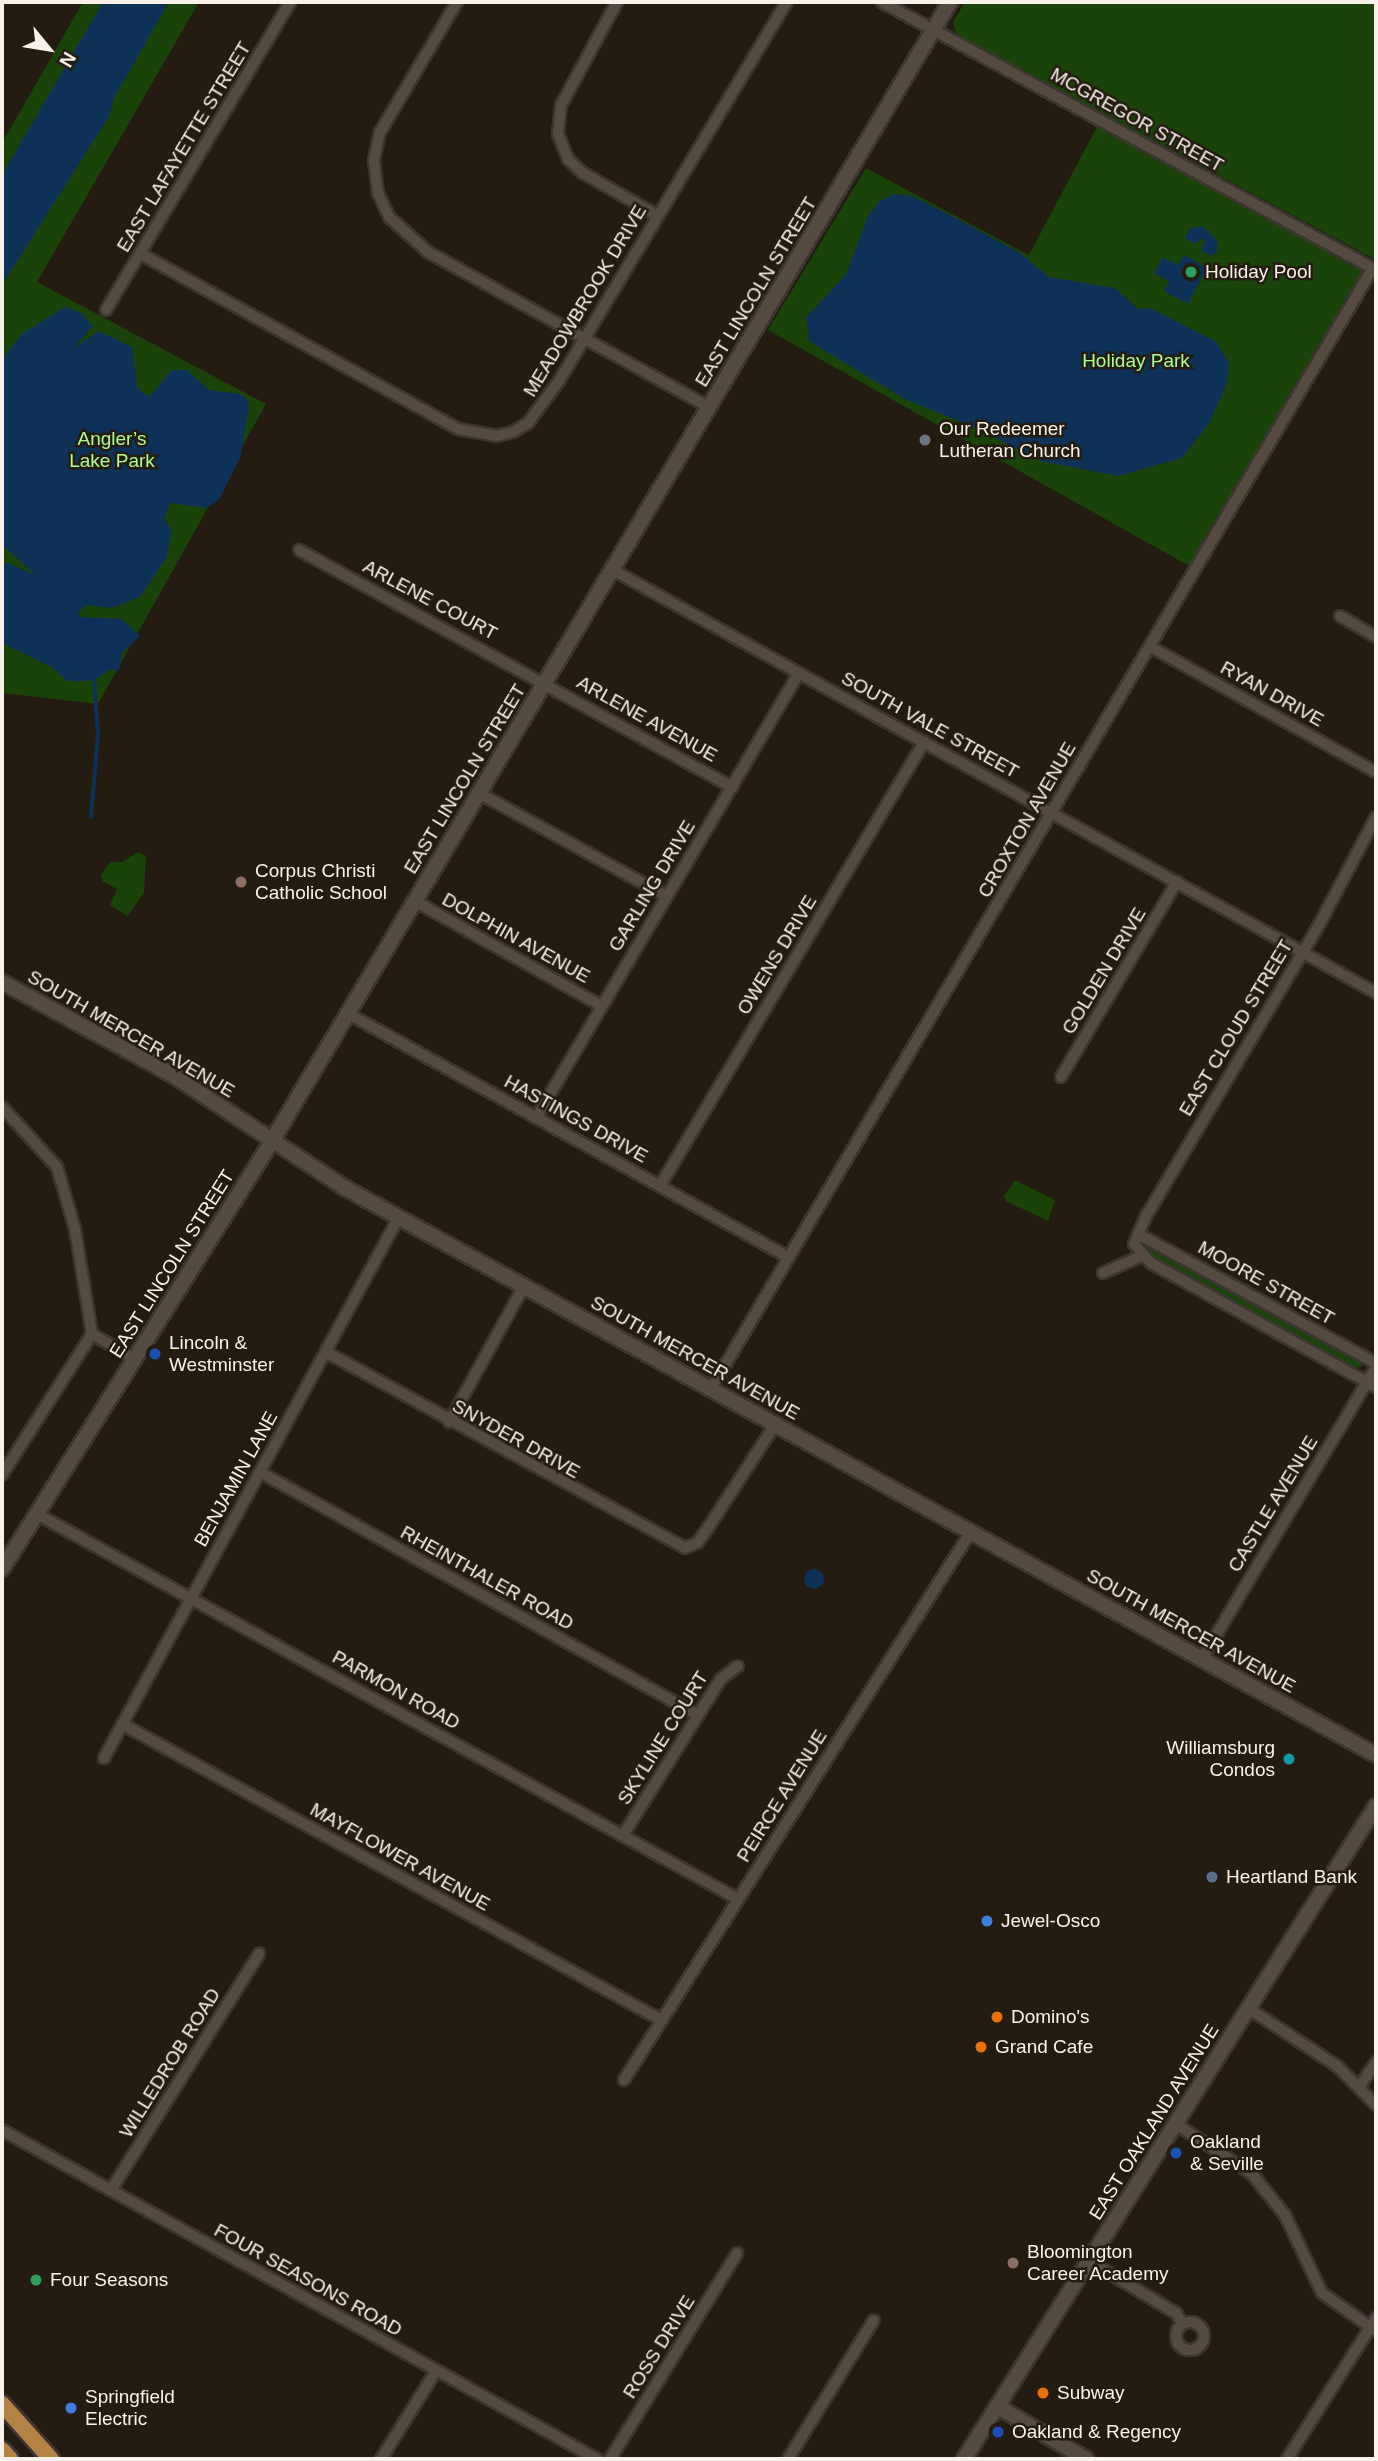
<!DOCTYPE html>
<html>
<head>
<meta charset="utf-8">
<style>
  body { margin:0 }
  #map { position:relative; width:1378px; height:2461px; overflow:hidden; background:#241b11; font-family:Helvetica,sans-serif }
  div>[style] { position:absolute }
  .green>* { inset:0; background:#1a430a }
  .water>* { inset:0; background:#0e3257 }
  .round { border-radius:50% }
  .stream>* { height:3.5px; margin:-1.75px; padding:0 1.75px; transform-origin:1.75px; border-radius:1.75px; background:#0e3257 }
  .roads { filter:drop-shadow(2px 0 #3c3530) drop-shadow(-2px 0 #3c3530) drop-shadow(0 2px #3c3530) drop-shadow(0 -2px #3c3530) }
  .minor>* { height:10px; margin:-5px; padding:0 5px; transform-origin:5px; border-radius:5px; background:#554b40 }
  .minor>.ring { margin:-5px; padding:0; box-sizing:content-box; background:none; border:10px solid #554b40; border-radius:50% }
  .secondary>* { height:14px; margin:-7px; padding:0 7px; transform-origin:7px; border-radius:7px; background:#554b40 }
  .trunk>* { height:16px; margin:-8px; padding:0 8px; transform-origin:8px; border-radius:8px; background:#b58246 }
  .dots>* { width:19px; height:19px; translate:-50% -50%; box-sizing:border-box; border:4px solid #241b11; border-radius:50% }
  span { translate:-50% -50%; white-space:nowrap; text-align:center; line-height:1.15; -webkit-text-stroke:5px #241b11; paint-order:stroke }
  .street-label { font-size:19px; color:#f8f2eb }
  .poi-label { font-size:19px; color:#f8f2eb }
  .left { translate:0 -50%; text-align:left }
  .right { translate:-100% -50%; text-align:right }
  .park-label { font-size:19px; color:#acfc93 }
  .frame { position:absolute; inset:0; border:4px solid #f8f2eb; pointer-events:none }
  .north { position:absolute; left:14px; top:14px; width:70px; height:70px; -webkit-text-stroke:5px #241b11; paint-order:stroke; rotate:120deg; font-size:19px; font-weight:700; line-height:28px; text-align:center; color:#f8f2eb }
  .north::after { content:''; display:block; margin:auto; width:24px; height:32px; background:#f8f2eb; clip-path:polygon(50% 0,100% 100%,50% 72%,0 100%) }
</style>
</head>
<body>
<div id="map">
  <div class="green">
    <div style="clip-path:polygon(83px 2px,199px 2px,37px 282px,266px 404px,98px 704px,2px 693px,2px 143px)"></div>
    <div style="clip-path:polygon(965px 2px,1376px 2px,1376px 260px,956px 34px,953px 22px)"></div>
    <div style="clip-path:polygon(1098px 125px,1363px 271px,1191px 567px,768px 330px,866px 168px,1029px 255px)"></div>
    <div style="clip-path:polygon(138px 852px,146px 856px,144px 892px,128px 916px,110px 905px,117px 889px,102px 881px,101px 875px,110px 862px,122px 862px)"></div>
    <div style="clip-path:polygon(1015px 1180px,1055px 1200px,1048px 1221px,1006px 1201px,1004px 1196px)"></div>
    <div style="clip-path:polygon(1147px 1244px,1361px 1359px,1362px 1367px,1354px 1368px,1146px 1255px)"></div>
  </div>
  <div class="water">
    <div style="clip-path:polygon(103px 2px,169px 2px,113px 100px,110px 115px,2px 285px,2px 175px)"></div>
    <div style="clip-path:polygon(894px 194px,912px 196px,952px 216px,1020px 253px,1049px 277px,1115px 288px,1138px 309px,1150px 308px,1215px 341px,1229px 362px,1227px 384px,1210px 422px,1182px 458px,1118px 476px,1041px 461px,979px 429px,905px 399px,809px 341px,806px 318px,846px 274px,868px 216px,879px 202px)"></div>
    <div style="clip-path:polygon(1202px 226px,1217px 240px,1217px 252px,1211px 256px,1202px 251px,1205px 237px,1195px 244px,1185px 238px,1190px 229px)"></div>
    <div style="clip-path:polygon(1184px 255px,1207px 268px,1188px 304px,1164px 291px,1169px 281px,1154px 273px,1163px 257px,1178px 265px)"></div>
    <div style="clip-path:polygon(65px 307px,80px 312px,93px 326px,73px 349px,99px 331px,132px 347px,137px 387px,143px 393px,150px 396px,172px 370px,187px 370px,209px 390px,240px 394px,248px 400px,249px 408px,240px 458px,219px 500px,206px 508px,171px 503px,168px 507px,164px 519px,172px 530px,167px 556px,140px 597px,112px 608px,86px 605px,78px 612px,80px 617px,122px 619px,140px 636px,122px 653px,119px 671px,111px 669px,94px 680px,81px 681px,67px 681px,52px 667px,2px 643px,2px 561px,36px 575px,2px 545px,2px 359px,22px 334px)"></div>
    <div class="round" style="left:804px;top:1569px;width:20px;height:20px"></div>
  </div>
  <div class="stream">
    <div style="left:91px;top:817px;width:82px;rotate:-85.1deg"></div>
    <div style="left:98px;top:735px;width:55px;rotate:-94.2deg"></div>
  </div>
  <div class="roads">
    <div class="minor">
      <div style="left:457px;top:2px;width:151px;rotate:120.6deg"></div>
      <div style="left:380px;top:132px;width:30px;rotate:102deg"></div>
      <div style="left:374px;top:161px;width:32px;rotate:83deg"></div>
      <div style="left:378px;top:193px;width:26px;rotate:65deg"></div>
      <div style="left:389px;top:217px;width:52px;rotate:41.9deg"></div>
      <div style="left:428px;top:252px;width:321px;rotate:28.9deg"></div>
      <div style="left:617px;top:2px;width:117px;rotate:118.5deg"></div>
      <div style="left:561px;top:105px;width:29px;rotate:96deg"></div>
      <div style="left:558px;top:134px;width:27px;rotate:68deg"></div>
      <div style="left:568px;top:159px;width:21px;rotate:43deg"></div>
      <div style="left:583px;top:173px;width:86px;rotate:29.8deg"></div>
      <div style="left:882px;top:2px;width:562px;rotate:28.48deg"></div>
      <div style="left:141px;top:254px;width:362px;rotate:28.9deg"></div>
      <div style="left:458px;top:429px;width:39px;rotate:10deg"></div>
      <div style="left:496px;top:436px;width:17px;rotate:-13deg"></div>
      <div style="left:513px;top:432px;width:17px;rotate:-31deg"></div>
      <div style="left:528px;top:423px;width:52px;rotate:-53.6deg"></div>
      <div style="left:559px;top:381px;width:442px;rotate:-59deg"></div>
      <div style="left:106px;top:310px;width:359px;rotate:-59.1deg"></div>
      <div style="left:299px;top:550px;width:494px;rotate:28.7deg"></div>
      <div style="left:613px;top:570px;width:872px;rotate:29deg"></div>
      <div style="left:1340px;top:616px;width:42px;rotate:30.3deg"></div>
      <div style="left:1151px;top:647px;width:257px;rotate:29.1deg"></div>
      <div style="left:479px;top:793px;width:213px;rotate:28.8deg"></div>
      <div style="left:1376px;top:817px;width:122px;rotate:117.8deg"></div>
      <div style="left:1319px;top:925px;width:339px;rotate:120.7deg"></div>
      <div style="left:1146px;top:1216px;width:30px;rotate:113deg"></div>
      <div style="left:1134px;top:1244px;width:25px;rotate:48deg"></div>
      <div style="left:1151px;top:1263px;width:257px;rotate:28.9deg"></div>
      <div style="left:415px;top:901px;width:214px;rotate:29.4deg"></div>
      <div style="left:347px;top:1013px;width:504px;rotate:28.96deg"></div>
      <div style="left:1061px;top:1077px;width:227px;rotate:-59.3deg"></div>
      <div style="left:2px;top:1107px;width:81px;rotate:47.5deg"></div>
      <div style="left:57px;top:1167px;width:65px;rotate:73.8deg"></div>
      <div style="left:75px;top:1229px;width:106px;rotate:80.8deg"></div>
      <div style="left:92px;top:1334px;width:167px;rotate:122.6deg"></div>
      <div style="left:536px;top:1118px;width:517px;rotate:-59.42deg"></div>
      <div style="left:660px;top:1186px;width:517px;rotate:-59.26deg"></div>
      <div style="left:1138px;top:1234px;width:271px;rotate:28.5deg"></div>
      <div style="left:1103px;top:1273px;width:42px;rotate:-24.1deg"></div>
      <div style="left:92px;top:1334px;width:50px;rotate:30.2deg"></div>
      <div style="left:326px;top:1352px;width:409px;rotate:28.6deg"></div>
      <div style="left:685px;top:1548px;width:13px;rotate:-23deg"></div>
      <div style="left:697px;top:1543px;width:19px;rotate:-54deg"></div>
      <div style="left:708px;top:1528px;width:123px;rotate:-57deg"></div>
      <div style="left:711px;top:1389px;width:1302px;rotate:-59.44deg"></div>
      <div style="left:449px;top:1422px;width:155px;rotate:-61.1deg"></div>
      <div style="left:260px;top:1472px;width:501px;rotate:29.02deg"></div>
      <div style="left:37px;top:1514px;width:800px;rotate:28.78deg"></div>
      <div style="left:1202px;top:1659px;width:340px;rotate:-59.2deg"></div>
      <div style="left:122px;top:1724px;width:615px;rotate:28.77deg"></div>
      <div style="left:104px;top:1758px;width:616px;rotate:-61.4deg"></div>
      <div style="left:623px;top:1835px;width:184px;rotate:-57.9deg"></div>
      <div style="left:721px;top:1679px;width:21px;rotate:-37deg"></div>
      <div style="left:1248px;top:2008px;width:106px;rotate:33.1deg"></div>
      <div style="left:1337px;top:2066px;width:55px;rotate:45deg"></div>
      <div style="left:624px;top:2080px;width:647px;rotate:-57.68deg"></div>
      <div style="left:1360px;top:2086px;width:29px;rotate:-56deg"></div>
      <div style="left:1176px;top:2124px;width:91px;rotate:33.3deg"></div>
      <div style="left:1252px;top:2174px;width:53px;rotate:51.2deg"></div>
      <div style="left:1285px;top:2215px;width:86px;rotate:64.6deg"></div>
      <div style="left:1322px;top:2293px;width:66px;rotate:35.1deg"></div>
      <div style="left:2px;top:2130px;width:680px;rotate:28.94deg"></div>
      <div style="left:111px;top:2190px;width:279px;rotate:-57.9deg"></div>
      <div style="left:1089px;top:2261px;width:101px;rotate:30.9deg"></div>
      <div style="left:1176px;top:2313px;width:12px;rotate:59deg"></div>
      <div class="ring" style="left:1176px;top:2322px;width:18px;height:18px"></div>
      <div style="left:381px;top:2459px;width:104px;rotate:-58deg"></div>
      <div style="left:610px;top:2459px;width:242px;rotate:-58.3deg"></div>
      <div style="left:788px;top:2459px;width:163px;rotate:-58.3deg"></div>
      <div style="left:1287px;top:2459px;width:167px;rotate:-57.7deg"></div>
    </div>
    <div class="secondary">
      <div style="left:2px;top:982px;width:192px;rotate:28.6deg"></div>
      <div style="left:171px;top:1074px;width:210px;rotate:33.2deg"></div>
      <div style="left:347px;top:1189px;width:1174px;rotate:28.81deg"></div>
      <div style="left:2px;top:1569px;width:506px;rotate:-57.75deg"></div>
      <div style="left:272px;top:1141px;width:1326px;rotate:-59.24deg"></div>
      <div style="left:997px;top:2406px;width:104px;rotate:30.8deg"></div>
      <div style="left:964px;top:2459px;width:772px;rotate:-57.75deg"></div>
    </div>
    <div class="trunk">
      <div style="left:2px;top:2404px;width:74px;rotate:48.3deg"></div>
      <div style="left:2px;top:2450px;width:12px;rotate:48deg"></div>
    </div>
  </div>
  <div class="dots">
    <div style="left:1191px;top:272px;background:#2e9e5b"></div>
    <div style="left:925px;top:440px;background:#6b7280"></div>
    <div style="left:241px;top:882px;background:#8d6e63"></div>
    <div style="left:155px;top:1354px;background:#1a4fb4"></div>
    <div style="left:1289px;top:1759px;background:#0f9aa8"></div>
    <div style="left:1212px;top:1877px;background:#5c6f8a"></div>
    <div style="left:987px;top:1921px;background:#3f7fe0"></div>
    <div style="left:997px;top:2017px;background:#e8710a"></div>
    <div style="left:981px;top:2047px;background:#e8710a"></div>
    <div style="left:1176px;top:2153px;background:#1a4fb4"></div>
    <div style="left:1013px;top:2263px;background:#8d6e63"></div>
    <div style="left:36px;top:2280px;background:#2e9e5b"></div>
    <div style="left:1043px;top:2393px;background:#e8710a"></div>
    <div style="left:71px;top:2408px;background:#3f7fe0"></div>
    <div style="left:998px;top:2432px;background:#1a4fb4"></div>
  </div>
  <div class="street-label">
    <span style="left:1137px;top:120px;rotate:29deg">MCGREGOR STREET</span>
    <span style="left:184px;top:147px;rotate:-59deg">EAST LAFAYETTE STREET</span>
    <span style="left:756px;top:292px;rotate:-59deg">EAST LINCOLN STREET</span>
    <span style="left:585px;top:301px;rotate:-59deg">MEADOWBROOK DRIVE</span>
    <span style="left:430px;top:600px;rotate:28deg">ARLENE COURT</span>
    <span style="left:1272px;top:694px;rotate:29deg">RYAN DRIVE</span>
    <span style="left:647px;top:719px;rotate:29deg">ARLENE AVENUE</span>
    <span style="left:930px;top:725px;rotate:29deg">SOUTH VALE STREET</span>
    <span style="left:465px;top:779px;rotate:-59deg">EAST LINCOLN STREET</span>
    <span style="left:1027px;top:820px;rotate:-60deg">CROXTON AVENUE</span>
    <span style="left:652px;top:886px;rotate:-59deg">GARLING DRIVE</span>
    <span style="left:516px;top:938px;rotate:29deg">DOLPHIN AVENUE</span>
    <span style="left:777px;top:955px;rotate:-59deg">OWENS DRIVE</span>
    <span style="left:1104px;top:971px;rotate:-59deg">GOLDEN DRIVE</span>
    <span style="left:1236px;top:1028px;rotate:-59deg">EAST CLOUD STREET</span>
    <span style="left:131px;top:1034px;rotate:30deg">SOUTH MERCER AVENUE</span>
    <span style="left:576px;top:1119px;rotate:29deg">HASTINGS DRIVE</span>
    <span style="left:172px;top:1264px;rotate:-58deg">EAST LINCOLN STREET</span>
    <span style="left:1266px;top:1283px;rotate:29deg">MOORE STREET</span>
    <span style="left:695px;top:1358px;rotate:29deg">SOUTH MERCER AVENUE</span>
    <span style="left:516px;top:1439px;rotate:29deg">SNYDER DRIVE</span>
    <span style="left:236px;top:1479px;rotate:-61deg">BENJAMIN LANE</span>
    <span style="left:1273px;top:1504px;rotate:-59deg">CASTLE AVENUE</span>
    <span style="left:487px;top:1578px;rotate:29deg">RHEINTHALER ROAD</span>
    <span style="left:1191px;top:1631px;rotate:29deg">SOUTH MERCER AVENUE</span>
    <span style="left:396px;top:1690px;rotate:29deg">PARMON ROAD</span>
    <span style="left:663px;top:1738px;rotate:-58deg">SKYLINE COURT</span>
    <span style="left:782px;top:1796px;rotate:-58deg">PEIRCE AVENUE</span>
    <span style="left:400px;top:1857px;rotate:29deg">MAYFLOWER AVENUE</span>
    <span style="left:170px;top:2063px;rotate:-58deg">WILLEDROB ROAD</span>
    <span style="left:1154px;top:2122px;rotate:-58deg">EAST OAKLAND AVENUE</span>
    <span style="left:308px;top:2280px;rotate:29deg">FOUR SEASONS ROAD</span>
    <span style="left:659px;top:2347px;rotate:-58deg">ROSS DRIVE</span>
  </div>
  <div class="poi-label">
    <span class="left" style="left:1205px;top:272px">Holiday Pool</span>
    <span class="left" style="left:939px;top:440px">Our Redeemer<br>Lutheran Church</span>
    <span class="left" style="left:255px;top:882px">Corpus Christi<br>Catholic School</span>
    <span class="left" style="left:169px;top:1354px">Lincoln &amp;<br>Westminster</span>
    <span class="right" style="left:1275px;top:1759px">Williamsburg<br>Condos</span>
    <span class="left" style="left:1226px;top:1877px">Heartland Bank</span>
    <span class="left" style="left:1001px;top:1921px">Jewel-Osco</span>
    <span class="left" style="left:1011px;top:2017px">Domino's</span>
    <span class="left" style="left:995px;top:2047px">Grand Cafe</span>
    <span class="left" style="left:1190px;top:2153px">Oakland<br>&amp; Seville</span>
    <span class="left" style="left:1027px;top:2263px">Bloomington<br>Career Academy</span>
    <span class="left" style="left:50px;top:2280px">Four Seasons</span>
    <span class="left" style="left:1057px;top:2393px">Subway</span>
    <span class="left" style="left:85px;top:2408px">Springfield<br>Electric</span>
    <span class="left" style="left:1012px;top:2432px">Oakland &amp; Regency</span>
  </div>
  <div class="park-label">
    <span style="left:1136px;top:361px">Holiday Park</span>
    <span style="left:112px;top:450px">Angler’s<br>Lake Park</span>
  </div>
  <div class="frame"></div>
  <div class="north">N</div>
</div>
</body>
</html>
